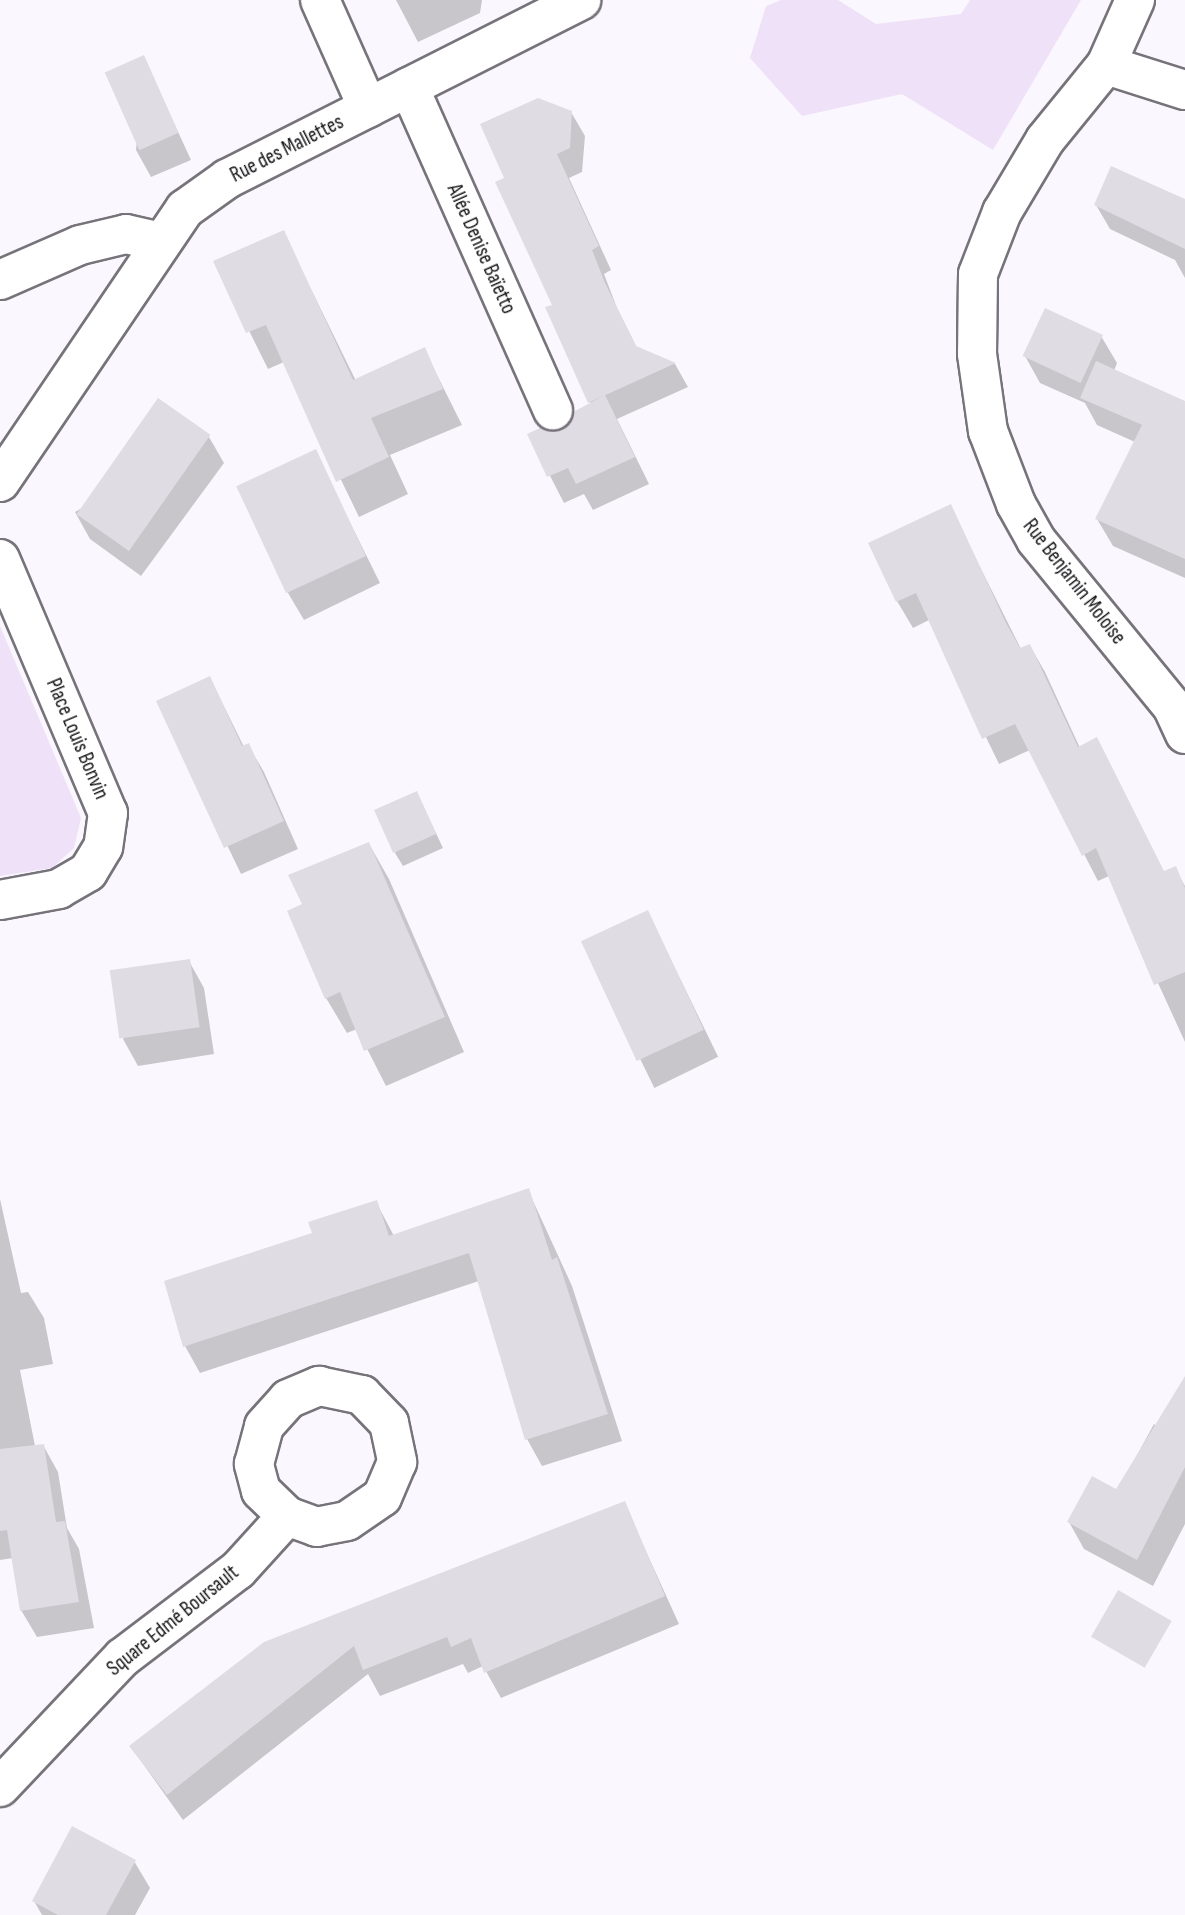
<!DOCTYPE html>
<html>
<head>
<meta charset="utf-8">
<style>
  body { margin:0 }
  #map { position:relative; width:1185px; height:1915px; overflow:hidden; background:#fbf7fe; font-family:"Sofia Sans Condensed",sans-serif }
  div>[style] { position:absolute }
  .green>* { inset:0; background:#efe1f8 }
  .shadow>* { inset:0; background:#0003; transform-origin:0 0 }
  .building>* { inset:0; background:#e0dce4; transform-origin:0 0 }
  .roads { filter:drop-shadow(2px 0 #77737a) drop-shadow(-2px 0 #77737a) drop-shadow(0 2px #77737a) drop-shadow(0 -2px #77737a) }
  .minor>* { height:38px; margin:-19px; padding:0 19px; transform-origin:19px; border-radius:19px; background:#fff }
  span { translate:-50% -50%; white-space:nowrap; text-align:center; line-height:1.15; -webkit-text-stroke:6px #fff; paint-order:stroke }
  .street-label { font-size:21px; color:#141215 }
</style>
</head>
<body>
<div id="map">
  <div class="green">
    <div style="clip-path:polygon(781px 0,838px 0,876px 24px,961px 14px,970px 0,1081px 0,993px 150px,902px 94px,802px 116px,750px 58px,766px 6px)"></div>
    <div style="clip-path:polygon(0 626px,81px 818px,74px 848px,52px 868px,0 876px)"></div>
  </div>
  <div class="shadow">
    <div style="clip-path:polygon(396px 0,482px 0,480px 13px,418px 42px)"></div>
    <div style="clip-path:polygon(144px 58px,191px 160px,151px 177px,136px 150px)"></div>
    <div style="clip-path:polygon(571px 112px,585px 136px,582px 172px,569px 178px,611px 270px,604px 274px,617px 308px,637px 348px,675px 364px,688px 387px,617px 419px,649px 484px,593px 510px,584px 494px,564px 503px,529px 435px,563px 431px,591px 404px,548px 308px,554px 306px,506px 179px)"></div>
    <div style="clip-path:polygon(1185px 201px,1185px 278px,1175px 260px,1110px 229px,1096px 205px)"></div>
    <div style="clip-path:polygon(283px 232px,356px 381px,424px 349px,462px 425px,390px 455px,408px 494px,359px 517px,284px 362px,268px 369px,215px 262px)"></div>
    <div style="clip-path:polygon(1101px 336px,1117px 363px,1114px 371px,1185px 403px,1185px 578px,1113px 546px,1097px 519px,1135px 442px,1097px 425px,1085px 403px,1040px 383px,1025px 356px)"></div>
    <div style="clip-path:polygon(209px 437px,224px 463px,141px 576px,90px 539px,75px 512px)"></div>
    <div style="clip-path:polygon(315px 452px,380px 583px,304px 620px,288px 593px)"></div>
    <div style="clip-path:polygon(950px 507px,1021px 649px,1030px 646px,1045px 672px,1080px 748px,1165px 873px,1175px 869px,1185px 886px,1185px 1042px,1109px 876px,1098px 881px,1030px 750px,999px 764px,929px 620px,913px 628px,897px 601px)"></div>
    <div style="clip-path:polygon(210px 678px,244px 747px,248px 745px,264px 772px,298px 849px,241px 874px,158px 702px)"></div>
    <div style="clip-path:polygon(417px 793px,443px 848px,403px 866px,395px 853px)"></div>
    <div style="clip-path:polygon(369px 844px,389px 879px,464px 1052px,386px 1086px,357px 1029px,347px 1033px,326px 998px,304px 905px)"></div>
    <div style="left:648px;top:913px;width:160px;height:71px;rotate:64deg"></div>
    <div style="clip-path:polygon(189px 961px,204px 988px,214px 1054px,138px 1066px,123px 1039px)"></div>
    <div style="clip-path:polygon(528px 1190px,572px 1286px,622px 1441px,542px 1466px,527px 1439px,479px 1281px,200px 1373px,185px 1346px,314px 1234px,376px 1202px,394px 1236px)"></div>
    <div style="clip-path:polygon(0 1199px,21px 1293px,28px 1292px,44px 1318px,53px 1364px,20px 1370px,35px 1446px,43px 1445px,58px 1472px,67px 1528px,79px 1549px,94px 1628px,37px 1637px,21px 1610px,13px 1558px,0 1560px)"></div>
    <div style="clip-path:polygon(1185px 1381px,1185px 1524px,1153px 1586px,1084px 1549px,1069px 1522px,1117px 1492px,1154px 1424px,1158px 1427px)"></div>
    <div style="clip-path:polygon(624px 1503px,679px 1624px,501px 1698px,483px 1666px,468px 1673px,463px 1664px,380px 1696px,368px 1674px,183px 1820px,131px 1747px)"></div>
    <div style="clip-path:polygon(134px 1861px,150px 1888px,135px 1915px,42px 1915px,34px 1901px)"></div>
  </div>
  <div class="building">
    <div style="left:144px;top:55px;width:85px;height:43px;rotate:66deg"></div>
    <div style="clip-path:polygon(538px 98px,572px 111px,570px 148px,557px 154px,599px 246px,592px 250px,605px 283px,636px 346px,676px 363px,588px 403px,545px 307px,552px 305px,495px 182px,504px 178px,480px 124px)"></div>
    <div style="clip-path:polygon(1111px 166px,1185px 199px,1185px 249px,1094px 205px)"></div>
    <div style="clip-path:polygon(284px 230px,353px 380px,425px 347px,443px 389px,371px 418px,389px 457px,336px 482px,266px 325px,246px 333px,213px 261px)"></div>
    <div style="left:1045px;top:308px;width:64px;height:53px;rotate:25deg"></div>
    <div style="clip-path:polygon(1096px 361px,1185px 401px,1185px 559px,1095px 519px,1142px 425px,1147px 427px,1080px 398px)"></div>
    <div style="clip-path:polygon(605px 395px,635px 457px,576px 484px,568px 468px,547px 477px,527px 434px,540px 428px,562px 430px,575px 411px)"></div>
    <div style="left:158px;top:398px;width:64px;height:142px;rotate:35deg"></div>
    <div style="left:316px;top:449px;width:118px;height:88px;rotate:65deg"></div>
    <div style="clip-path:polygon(951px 504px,1006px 623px,1020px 648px,1030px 644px,1078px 747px,1097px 737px,1164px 871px,1176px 866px,1185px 888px,1185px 972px,1154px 985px,1096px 848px,1082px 856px,1015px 724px,982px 739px,916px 593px,896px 602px,868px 543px)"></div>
    <div style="clip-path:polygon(210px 676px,242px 746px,249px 743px,284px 821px,224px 848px,156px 701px)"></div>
    <div style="left:417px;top:791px;width:47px;height:47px;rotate:66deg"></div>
    <div style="clip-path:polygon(369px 842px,445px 1017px,364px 1051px,340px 992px,325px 999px,287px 911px,302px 904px,288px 875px)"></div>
    <div style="left:648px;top:910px;width:132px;height:74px;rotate:65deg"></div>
    <div style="left:190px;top:959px;width:69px;height:81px;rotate:82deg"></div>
    <div style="clip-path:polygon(529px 1188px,552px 1260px,557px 1257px,608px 1414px,525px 1440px,469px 1253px,183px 1347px,164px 1281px,312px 1233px,308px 1222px,377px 1200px,389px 1236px)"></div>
    <div style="clip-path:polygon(1185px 1376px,1185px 1467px,1137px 1560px,1067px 1522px,1092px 1476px,1116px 1489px)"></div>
    <div style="clip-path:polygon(44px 1444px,56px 1522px,65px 1521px,79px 1602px,20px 1611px,7px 1530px,0 1531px,0 1449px)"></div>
    <div style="clip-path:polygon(625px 1501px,665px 1596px,484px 1673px,471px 1638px,451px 1647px,447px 1637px,363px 1670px,354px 1646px,167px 1795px,129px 1746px,264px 1642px)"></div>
    <div style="left:1118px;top:1590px;width:62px;height:54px;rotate:30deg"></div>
    <div style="clip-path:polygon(72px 1826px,136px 1860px,106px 1915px,58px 1915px,32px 1901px)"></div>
  </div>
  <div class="roads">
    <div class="minor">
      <div style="left:320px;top:0;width:118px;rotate:66deg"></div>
      <div style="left:1135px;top:0;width:71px;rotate:114deg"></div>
      <div style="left:1106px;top:65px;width:97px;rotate:129.1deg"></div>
      <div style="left:1045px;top:140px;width:84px;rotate:120.8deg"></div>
      <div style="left:1002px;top:212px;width:66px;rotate:111.2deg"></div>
      <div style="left:978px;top:274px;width:80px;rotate:90.7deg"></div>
      <div style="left:977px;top:354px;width:78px;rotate:81.9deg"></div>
      <div style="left:988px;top:431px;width:78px;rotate:69deg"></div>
      <div style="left:1016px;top:504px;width:41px;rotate:60.9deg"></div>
      <div style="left:1036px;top:540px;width:215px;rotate:50.7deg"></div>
      <div style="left:1172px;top:706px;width:31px;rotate:65deg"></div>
      <div style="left:1106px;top:65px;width:83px;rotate:17.6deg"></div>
      <div style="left:409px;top:87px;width:354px;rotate:66deg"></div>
      <div style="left:0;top:280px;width:87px;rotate:-23.6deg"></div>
      <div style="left:80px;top:245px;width:47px;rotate:-13.4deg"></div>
      <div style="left:126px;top:234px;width:36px;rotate:13deg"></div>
      <div style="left:0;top:482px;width:330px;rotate:-55.9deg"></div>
      <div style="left:185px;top:209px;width:52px;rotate:-35.5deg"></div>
      <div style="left:227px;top:179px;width:397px;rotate:-26.8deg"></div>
      <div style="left:0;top:559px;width:276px;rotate:67deg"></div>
      <div style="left:108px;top:813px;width:34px;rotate:98deg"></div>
      <div style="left:103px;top:847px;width:29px;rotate:121deg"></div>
      <div style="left:88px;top:872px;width:34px;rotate:150deg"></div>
      <div style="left:59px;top:889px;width:60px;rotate:169.4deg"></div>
      <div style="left:319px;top:1386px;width:44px;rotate:11.8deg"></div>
      <div style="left:362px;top:1395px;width:39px;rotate:46deg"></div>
      <div style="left:389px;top:1423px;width:40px;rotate:78deg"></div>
      <div style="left:397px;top:1462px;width:38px;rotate:113deg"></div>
      <div style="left:382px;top:1497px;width:42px;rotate:145.6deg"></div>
      <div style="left:347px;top:1521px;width:31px;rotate:169deg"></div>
      <div style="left:317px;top:1527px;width:32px;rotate:-160deg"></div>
      <div style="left:287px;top:1516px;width:36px;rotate:-136deg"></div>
      <div style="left:261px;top:1491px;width:28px;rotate:-105deg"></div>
      <div style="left:254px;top:1464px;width:39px;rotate:-75deg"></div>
      <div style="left:264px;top:1426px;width:36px;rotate:-48deg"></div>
      <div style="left:288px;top:1399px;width:34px;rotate:-23deg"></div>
      <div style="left:0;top:1787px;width:178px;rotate:-46.6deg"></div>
      <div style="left:122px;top:1658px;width:146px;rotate:-37.2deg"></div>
      <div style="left:238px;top:1570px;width:73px;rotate:-47.8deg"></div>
    </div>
  </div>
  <div class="street-label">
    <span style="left:287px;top:149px;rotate:-27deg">Rue des Mallettes</span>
    <span style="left:481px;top:249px;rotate:66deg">Allée Denise Baïetto</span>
    <span style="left:1074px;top:582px;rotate:52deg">Rue Benjamin Moloise</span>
    <span style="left:77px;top:739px;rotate:67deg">Place Louis Bonvin</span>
    <span style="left:173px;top:1621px;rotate:-39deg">Square Edmé Boursault</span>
  </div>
</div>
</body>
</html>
